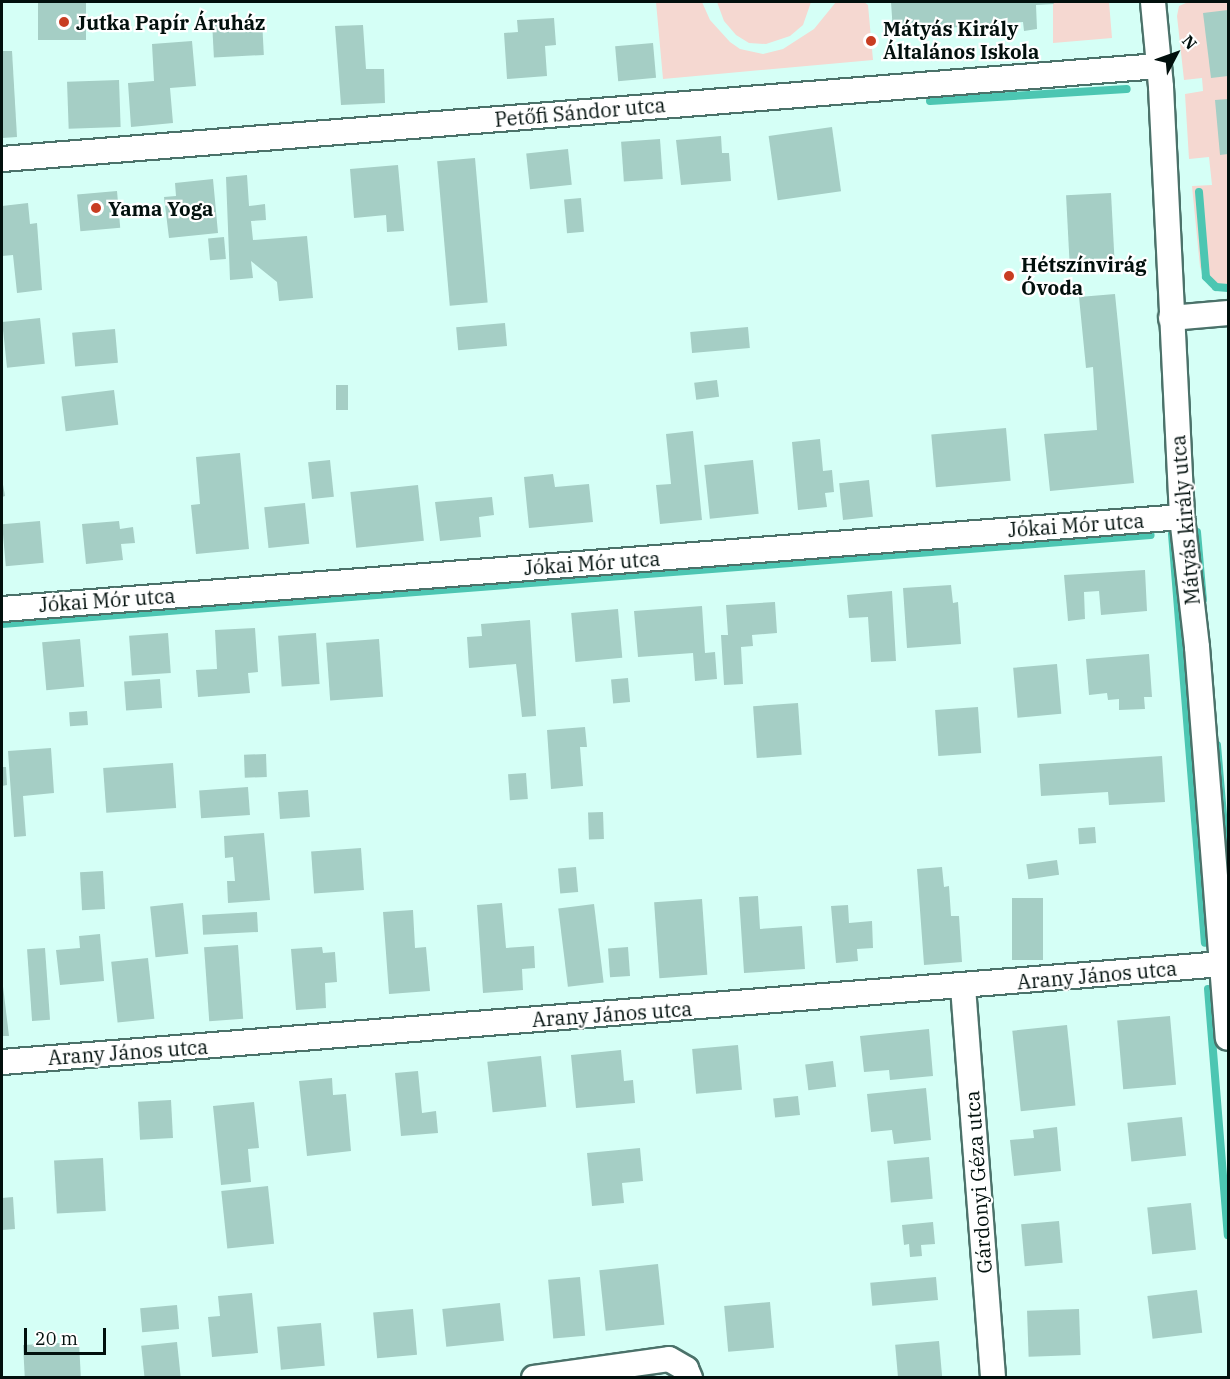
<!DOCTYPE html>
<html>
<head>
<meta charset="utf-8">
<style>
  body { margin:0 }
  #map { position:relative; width:1230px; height:1379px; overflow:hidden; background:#d5fff6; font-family:"IBM Plex Serif",serif }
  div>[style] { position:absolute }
  .green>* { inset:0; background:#f5d8d1 }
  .stream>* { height:8px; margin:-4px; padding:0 4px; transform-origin:4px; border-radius:4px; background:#4cc6b2 }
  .building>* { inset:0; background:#a5cec5; transform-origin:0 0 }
  .roads { filter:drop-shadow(2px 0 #4b726a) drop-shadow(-2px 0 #4b726a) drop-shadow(0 2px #4b726a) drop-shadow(0 -2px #4b726a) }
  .street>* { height:24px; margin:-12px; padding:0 12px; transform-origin:12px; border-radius:12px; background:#fff }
  .dots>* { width:16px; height:16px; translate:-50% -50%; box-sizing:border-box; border:3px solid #fff; border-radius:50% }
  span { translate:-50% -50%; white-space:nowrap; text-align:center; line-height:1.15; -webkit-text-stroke:4.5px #fff; paint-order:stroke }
  .poi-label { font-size:20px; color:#02100d; font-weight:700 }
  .left { translate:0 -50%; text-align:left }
  .street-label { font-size:20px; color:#02100d }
  .frame { position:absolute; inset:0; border:3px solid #02100d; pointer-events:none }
  .north { position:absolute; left:1146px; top:24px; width:60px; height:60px; -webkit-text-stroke:4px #fff; paint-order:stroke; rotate:49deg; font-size:16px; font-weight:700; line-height:24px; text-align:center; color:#02100d }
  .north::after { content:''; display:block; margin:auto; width:21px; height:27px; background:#02100d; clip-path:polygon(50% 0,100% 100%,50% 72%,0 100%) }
  .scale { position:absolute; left:24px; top:1328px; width:82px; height:27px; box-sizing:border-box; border:3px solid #02100d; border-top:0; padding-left:8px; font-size:18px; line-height:21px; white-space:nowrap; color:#02100d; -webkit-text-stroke:4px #fff; paint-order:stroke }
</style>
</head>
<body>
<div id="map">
  <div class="green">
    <div style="clip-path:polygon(656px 2px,702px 2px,710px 20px,730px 42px,740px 49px,763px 54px,783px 49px,814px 29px,836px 2px,864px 2px,868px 5px,873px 60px,663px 79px)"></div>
    <div style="clip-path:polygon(717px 2px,811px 2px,803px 25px,790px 36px,766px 44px,749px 43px,736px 35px,724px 21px)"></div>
    <div style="clip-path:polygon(1053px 2px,1109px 2px,1112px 38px,1053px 43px)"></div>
    <div style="clip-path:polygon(1228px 2px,1228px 292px,1209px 286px,1200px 267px,1192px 186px,1212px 185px,1209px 157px,1189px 159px,1185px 94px,1203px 91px,1202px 78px,1184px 80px,1177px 16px,1179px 6px,1186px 3px)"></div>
  </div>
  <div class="stream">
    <div style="left:930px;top:101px;width:197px;rotate:-3.5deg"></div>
    <div style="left:1199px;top:192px;width:85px;rotate:85.3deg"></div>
    <div style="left:1206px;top:277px;width:14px;rotate:45deg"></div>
    <div style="left:1216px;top:287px;width:12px;rotate:5deg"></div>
    <div style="left:1197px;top:532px;width:68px;rotate:85deg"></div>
    <div style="left:1172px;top:534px;width:410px;rotate:85.4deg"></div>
    <div style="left:2px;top:624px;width:1152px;rotate:-4.43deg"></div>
    <div style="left:1217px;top:745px;width:129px;rotate:85.1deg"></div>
    <div style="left:1208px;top:989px;width:247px;rotate:85.4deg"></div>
  </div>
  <div class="building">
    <div style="left:38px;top:2px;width:48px;height:38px"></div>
    <div style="clip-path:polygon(891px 2px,1053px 2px,1054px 4px,1036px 5px,1037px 29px,1024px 31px,1023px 22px,893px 32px)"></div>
    <div style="clip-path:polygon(1228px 10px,1228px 76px,1211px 78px,1203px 13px)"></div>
    <div style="clip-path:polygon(554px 18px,556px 45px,545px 46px,547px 76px,507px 79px,504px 33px,518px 32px,517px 20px)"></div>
    <div style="left:262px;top:20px;width:35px;height:50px;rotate:87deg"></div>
    <div style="clip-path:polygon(363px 25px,366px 69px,384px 69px,385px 103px,341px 105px,335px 26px)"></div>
    <div style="clip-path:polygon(192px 41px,196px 86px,170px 88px,173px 123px,131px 127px,128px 83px,154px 81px,152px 44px)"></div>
    <div style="left:653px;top:43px;width:35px;height:38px;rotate:85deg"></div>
    <div style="clip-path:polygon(2px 51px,12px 51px,17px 137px,2px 138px)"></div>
    <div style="left:119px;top:80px;width:47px;height:52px;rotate:88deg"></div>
    <div style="clip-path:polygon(1228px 99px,1228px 154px,1220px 155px,1215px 100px)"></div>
    <div style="left:832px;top:127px;width:65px;height:64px;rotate:82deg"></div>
    <div style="clip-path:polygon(721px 136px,722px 153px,729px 153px,731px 181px,681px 185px,676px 140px)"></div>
    <div style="left:660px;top:139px;width:40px;height:39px;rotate:86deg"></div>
    <div style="left:568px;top:149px;width:36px;height:42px;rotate:84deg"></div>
    <div style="left:475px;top:158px;width:145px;height:38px;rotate:85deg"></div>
    <div style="clip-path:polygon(398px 165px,404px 231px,387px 232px,386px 215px,354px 218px,350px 169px)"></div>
    <div style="clip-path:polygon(247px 175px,249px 206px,265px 204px,266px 220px,251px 221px,253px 240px,307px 236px,313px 298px,279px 301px,277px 282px,251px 261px,253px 278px,230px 280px,226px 177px)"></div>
    <div style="clip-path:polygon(213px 179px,218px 233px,169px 238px,164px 197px,176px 196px,175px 183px)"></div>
    <div style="left:117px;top:191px;width:37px;height:40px;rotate:85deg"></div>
    <div style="left:1111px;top:193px;width:70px;height:45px;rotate:87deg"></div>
    <div style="left:581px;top:198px;width:34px;height:17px;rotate:85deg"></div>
    <div style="clip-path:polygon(28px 203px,30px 224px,37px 223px,42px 290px,17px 293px,13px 255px,2px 256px,2px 206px)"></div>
    <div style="left:224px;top:237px;width:22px;height:16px;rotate:85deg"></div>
    <div style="clip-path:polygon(1115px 294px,1134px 483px,1050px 491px,1044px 434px,1097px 430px,1093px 367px,1086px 368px,1079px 297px)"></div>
    <div style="left:40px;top:318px;width:46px;height:38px;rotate:84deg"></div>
    <div style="left:505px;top:323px;width:23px;height:49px;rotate:85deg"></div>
    <div style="left:748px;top:327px;width:21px;height:58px;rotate:85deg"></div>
    <div style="left:115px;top:329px;width:34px;height:43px;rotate:85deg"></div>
    <div style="left:717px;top:380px;width:17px;height:23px;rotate:83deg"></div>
    <div style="left:336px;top:385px;width:12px;height:25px"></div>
    <div style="left:114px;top:390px;width:35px;height:53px;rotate:83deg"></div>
    <div style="left:1006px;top:428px;width:53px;height:75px;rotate:85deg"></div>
    <div style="clip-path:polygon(693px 431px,702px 520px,660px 524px,656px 485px,671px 484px,666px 434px)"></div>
    <div style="clip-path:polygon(820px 439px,823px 471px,832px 470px,834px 492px,825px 493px,827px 507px,798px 510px,792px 442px)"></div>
    <div style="clip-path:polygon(240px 453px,249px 549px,196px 554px,191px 505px,200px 504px,196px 457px)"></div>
    <div style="left:330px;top:460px;width:37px;height:22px;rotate:84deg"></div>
    <div style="left:753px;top:460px;width:54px;height:49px;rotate:84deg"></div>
    <div style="clip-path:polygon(553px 474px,555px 487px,589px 484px,593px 522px,529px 528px,524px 477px)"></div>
    <div style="clip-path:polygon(2px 479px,5px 496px,2px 497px)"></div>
    <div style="left:869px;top:480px;width:37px;height:30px;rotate:84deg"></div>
    <div style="left:418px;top:485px;width:56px;height:68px;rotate:84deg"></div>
    <div style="clip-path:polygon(492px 497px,494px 515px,479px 517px,481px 537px,440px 541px,435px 502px)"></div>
    <div style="left:305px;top:503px;width:41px;height:41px;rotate:84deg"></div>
    <div style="left:40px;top:521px;width:42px;height:38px;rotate:85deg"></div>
    <div style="clip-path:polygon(119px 521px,120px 529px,133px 527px,135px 543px,121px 544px,123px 560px,86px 564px,82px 524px)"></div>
    <div style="clip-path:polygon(1145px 570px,1147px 611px,1101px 615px,1099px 591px,1084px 592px,1085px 619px,1068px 621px,1064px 575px)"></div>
    <div style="clip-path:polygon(951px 585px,953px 603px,958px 602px,961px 644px,907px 648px,903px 588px)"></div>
    <div style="clip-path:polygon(892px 591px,896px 661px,871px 662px,868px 617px,849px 618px,847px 595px)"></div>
    <div style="clip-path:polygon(775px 602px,777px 633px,752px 635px,753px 646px,741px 647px,743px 684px,724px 685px,721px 635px,728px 635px,726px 605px)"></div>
    <div style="clip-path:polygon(702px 606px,705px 653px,715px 652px,717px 679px,695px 681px,693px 653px,638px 657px,634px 611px)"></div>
    <div style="left:618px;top:609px;width:49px;height:47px;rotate:85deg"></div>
    <div style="clip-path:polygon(530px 620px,536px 716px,522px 717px,516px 664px,469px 668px,467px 637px,482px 636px,481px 624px)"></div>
    <div style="clip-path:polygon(255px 628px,258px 672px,248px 673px,250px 693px,198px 697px,196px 670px,217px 669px,215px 630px)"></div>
    <div style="left:168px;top:633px;width:40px;height:39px;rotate:86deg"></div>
    <div style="left:316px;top:633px;width:51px;height:38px;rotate:86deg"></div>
    <div style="left:80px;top:639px;width:48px;height:38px;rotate:85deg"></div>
    <div style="left:379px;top:639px;width:58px;height:53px;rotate:86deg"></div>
    <div style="clip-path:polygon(1149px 654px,1152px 697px,1144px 697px,1145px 709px,1119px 710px,1119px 699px,1108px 700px,1107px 693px,1089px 695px,1086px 659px)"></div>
    <div style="left:1057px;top:664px;width:50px;height:44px;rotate:85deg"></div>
    <div style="left:628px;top:678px;width:24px;height:17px;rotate:85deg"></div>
    <div style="left:160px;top:679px;width:29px;height:36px;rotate:86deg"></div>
    <div style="left:798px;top:703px;width:52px;height:45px;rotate:86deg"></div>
    <div style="left:978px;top:707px;width:46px;height:43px;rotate:86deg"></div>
    <div style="left:87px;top:711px;width:14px;height:18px;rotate:86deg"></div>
    <div style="clip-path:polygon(585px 727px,587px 747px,580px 747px,583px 786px,551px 789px,547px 730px)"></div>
    <div style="clip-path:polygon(51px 748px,54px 793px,23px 796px,26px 836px,14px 837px,8px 751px)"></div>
    <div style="left:266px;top:754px;width:23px;height:22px;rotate:88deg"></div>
    <div style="clip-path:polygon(1162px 756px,1165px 802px,1109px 805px,1108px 792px,1041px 796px,1039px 764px)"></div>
    <div style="left:173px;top:763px;width:45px;height:70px;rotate:86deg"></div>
    <div style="clip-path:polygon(2px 767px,6px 767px,7px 785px,2px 786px)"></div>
    <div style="left:526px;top:773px;width:26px;height:18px;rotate:86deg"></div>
    <div style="left:248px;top:787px;width:28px;height:49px;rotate:86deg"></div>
    <div style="left:308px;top:790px;width:27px;height:30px;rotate:86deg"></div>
    <div style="left:603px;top:812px;width:27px;height:15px;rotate:88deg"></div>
    <div style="left:1095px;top:827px;width:16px;height:17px;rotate:86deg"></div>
    <div style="clip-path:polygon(264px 833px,270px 900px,228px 903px,227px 881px,235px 881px,233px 857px,225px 858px,224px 836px)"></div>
    <div style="left:361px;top:848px;width:42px;height:50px;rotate:86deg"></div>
    <div style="left:1057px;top:860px;width:15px;height:31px;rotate:82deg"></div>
    <div style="left:576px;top:867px;width:25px;height:18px;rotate:85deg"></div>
    <div style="clip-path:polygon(942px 867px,944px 887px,949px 886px,951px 916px,959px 916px,962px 962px,924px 965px,917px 869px)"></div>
    <div style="left:103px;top:871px;width:38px;height:23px;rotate:87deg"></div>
    <div style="clip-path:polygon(758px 896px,760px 929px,802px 926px,805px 969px,744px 973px,739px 897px)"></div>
    <div style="left:1012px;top:898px;width:31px;height:62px"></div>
    <div style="left:702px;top:899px;width:76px;height:48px;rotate:86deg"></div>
    <div style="left:183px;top:903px;width:51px;height:33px;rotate:84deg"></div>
    <div style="clip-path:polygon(502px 903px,506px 948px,534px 946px,535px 968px,522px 969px,523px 990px,483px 993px,477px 905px)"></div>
    <div style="left:594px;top:904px;width:79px;height:36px;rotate:83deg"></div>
    <div style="clip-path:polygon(848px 905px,849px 923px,872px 921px,873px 948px,857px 949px,858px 961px,836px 963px,831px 906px)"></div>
    <div style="clip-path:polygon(413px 910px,415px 948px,426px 947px,430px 991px,389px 994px,383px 912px)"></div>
    <div style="left:257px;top:912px;width:20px;height:55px;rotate:87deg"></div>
    <div style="clip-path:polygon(100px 934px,104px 981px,60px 985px,56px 950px,80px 948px,79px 936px)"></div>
    <div style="left:238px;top:945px;width:74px;height:34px;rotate:86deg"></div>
    <div style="clip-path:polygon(322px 947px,323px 953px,335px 952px,337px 982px,325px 983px,326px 1008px,296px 1010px,291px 949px)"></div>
    <div style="left:628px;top:947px;width:29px;height:20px;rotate:86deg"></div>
    <div style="left:45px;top:948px;width:72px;height:18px;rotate:86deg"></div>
    <div style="left:148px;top:958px;width:61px;height:37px;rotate:84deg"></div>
    <div style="clip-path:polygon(2px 978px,9px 1036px,2px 1036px)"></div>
    <div style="left:1170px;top:1016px;width:69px;height:53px;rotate:85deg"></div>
    <div style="left:1067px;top:1025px;width:81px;height:55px;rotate:84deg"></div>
    <div style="clip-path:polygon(929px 1029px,933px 1076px,890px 1080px,889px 1070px,864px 1072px,860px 1036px)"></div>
    <div style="left:738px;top:1045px;width:45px;height:46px;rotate:85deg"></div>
    <div style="clip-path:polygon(621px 1050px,624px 1081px,633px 1080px,635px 1103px,576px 1108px,571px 1055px)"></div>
    <div style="left:541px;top:1056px;width:51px;height:54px;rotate:84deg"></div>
    <div style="left:833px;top:1061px;width:26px;height:28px;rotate:83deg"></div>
    <div style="clip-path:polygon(418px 1071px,422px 1113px,436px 1111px,438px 1133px,401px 1136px,395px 1073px)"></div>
    <div style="clip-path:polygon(332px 1078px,333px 1095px,346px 1094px,351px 1151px,307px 1156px,299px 1081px)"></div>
    <div style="clip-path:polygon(926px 1088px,931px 1140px,894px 1144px,892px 1130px,871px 1132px,867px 1094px)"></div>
    <div style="left:798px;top:1096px;width:19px;height:25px;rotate:84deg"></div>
    <div style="left:171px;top:1100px;width:38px;height:33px;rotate:87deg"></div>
    <div style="clip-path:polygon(254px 1102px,259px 1148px,248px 1149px,251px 1182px,221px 1185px,213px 1106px)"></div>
    <div style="left:1182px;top:1117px;width:39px;height:55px;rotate:84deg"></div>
    <div style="clip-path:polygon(1057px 1127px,1061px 1171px,1014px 1176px,1010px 1140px,1034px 1138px,1033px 1130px)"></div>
    <div style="clip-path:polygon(640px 1148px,643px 1181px,622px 1183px,624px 1203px,592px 1206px,587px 1153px)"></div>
    <div style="left:929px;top:1157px;width:42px;height:42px;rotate:85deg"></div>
    <div style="left:103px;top:1158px;width:53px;height:49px;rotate:87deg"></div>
    <div style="left:268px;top:1186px;width:58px;height:47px;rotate:84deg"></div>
    <div style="clip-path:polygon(13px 1197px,15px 1229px,2px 1230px,2px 1198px)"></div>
    <div style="left:1191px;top:1203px;width:47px;height:44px;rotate:84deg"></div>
    <div style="left:1059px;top:1221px;width:42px;height:38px;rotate:85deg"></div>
    <div style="clip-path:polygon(933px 1222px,935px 1244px,921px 1245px,922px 1256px,910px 1257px,909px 1244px,904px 1245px,902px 1225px)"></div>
    <div style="left:658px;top:1264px;width:61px;height:59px;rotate:84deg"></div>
    <div style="left:580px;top:1277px;width:59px;height:32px;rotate:85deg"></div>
    <div style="left:936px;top:1277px;width:23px;height:66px;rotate:85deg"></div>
    <div style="left:1197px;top:1290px;width:43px;height:50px;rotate:83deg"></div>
    <div style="clip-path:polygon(252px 1293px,258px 1353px,212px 1357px,208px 1317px,220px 1316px,218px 1296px)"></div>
    <div style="left:770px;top:1302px;width:46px;height:46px;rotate:85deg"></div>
    <div style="left:500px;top:1303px;width:38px;height:58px;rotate:84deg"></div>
    <div style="left:177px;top:1305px;width:24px;height:37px;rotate:85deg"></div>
    <div style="left:413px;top:1309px;width:46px;height:40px;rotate:85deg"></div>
    <div style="left:1079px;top:1309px;width:46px;height:52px;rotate:88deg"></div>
    <div style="left:321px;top:1323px;width:43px;height:44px;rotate:85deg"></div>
    <div style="left:939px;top:1341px;width:37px;height:44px;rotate:85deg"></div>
    <div style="left:79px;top:1342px;width:36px;height:56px;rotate:87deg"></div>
    <div style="left:177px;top:1342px;width:36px;height:36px;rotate:84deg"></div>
  </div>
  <div class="roads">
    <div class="street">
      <div style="left:1153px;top:2px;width:85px;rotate:84.6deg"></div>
      <div style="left:1161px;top:87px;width:431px;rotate:87.2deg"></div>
      <div style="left:1182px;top:517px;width:131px;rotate:83.4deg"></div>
      <div style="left:1197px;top:647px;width:392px;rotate:85.5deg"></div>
      <div style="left:2px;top:159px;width:1161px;rotate:-4.6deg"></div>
      <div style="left:1171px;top:318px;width:57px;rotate:-5deg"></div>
      <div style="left:2px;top:609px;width:1184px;rotate:-4.46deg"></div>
      <div style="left:963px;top:987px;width:392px;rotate:85.6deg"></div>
      <div style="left:2px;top:1062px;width:1225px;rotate:-4.59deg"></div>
      <div style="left:534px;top:1378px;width:136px;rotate:-8deg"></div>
      <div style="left:669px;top:1359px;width:20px;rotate:30deg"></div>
      <div style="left:686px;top:1369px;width:10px;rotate:66deg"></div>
    </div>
  </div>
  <div class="dots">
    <div style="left:64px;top:22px;background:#c83d22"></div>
    <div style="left:871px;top:41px;background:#c83d22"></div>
    <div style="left:96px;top:208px;background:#c83d22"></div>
    <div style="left:1009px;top:276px;background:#c83d22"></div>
  </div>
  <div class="poi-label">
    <span class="left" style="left:76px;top:22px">Jutka Papír Áruház</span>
    <span class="left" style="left:883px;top:40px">Mátyás Király<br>Általános Iskola</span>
    <span class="left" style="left:108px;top:208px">Yama Yoga</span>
    <span class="left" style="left:1021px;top:276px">Hétszínvirág<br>Óvoda</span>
  </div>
  <div class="street-label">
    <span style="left:580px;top:112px;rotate:-5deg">Petőfi Sándor utca</span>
    <span style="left:1185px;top:520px;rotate:-95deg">Mátyás király utca</span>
    <span style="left:1076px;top:525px;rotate:-4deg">Jókai Mór utca</span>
    <span style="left:592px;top:563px;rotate:-4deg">Jókai Mór utca</span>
    <span style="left:107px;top:600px;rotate:-4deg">Jókai Mór utca</span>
    <span style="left:1097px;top:975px;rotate:-5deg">Arany János utca</span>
    <span style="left:612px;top:1014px;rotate:-4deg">Arany János utca</span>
    <span style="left:128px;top:1052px;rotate:-4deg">Arany János utca</span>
    <span style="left:978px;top:1182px;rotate:-94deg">Gárdonyi Géza utca</span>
  </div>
  <div class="frame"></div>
  <div class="north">N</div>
  <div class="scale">20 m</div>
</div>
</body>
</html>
